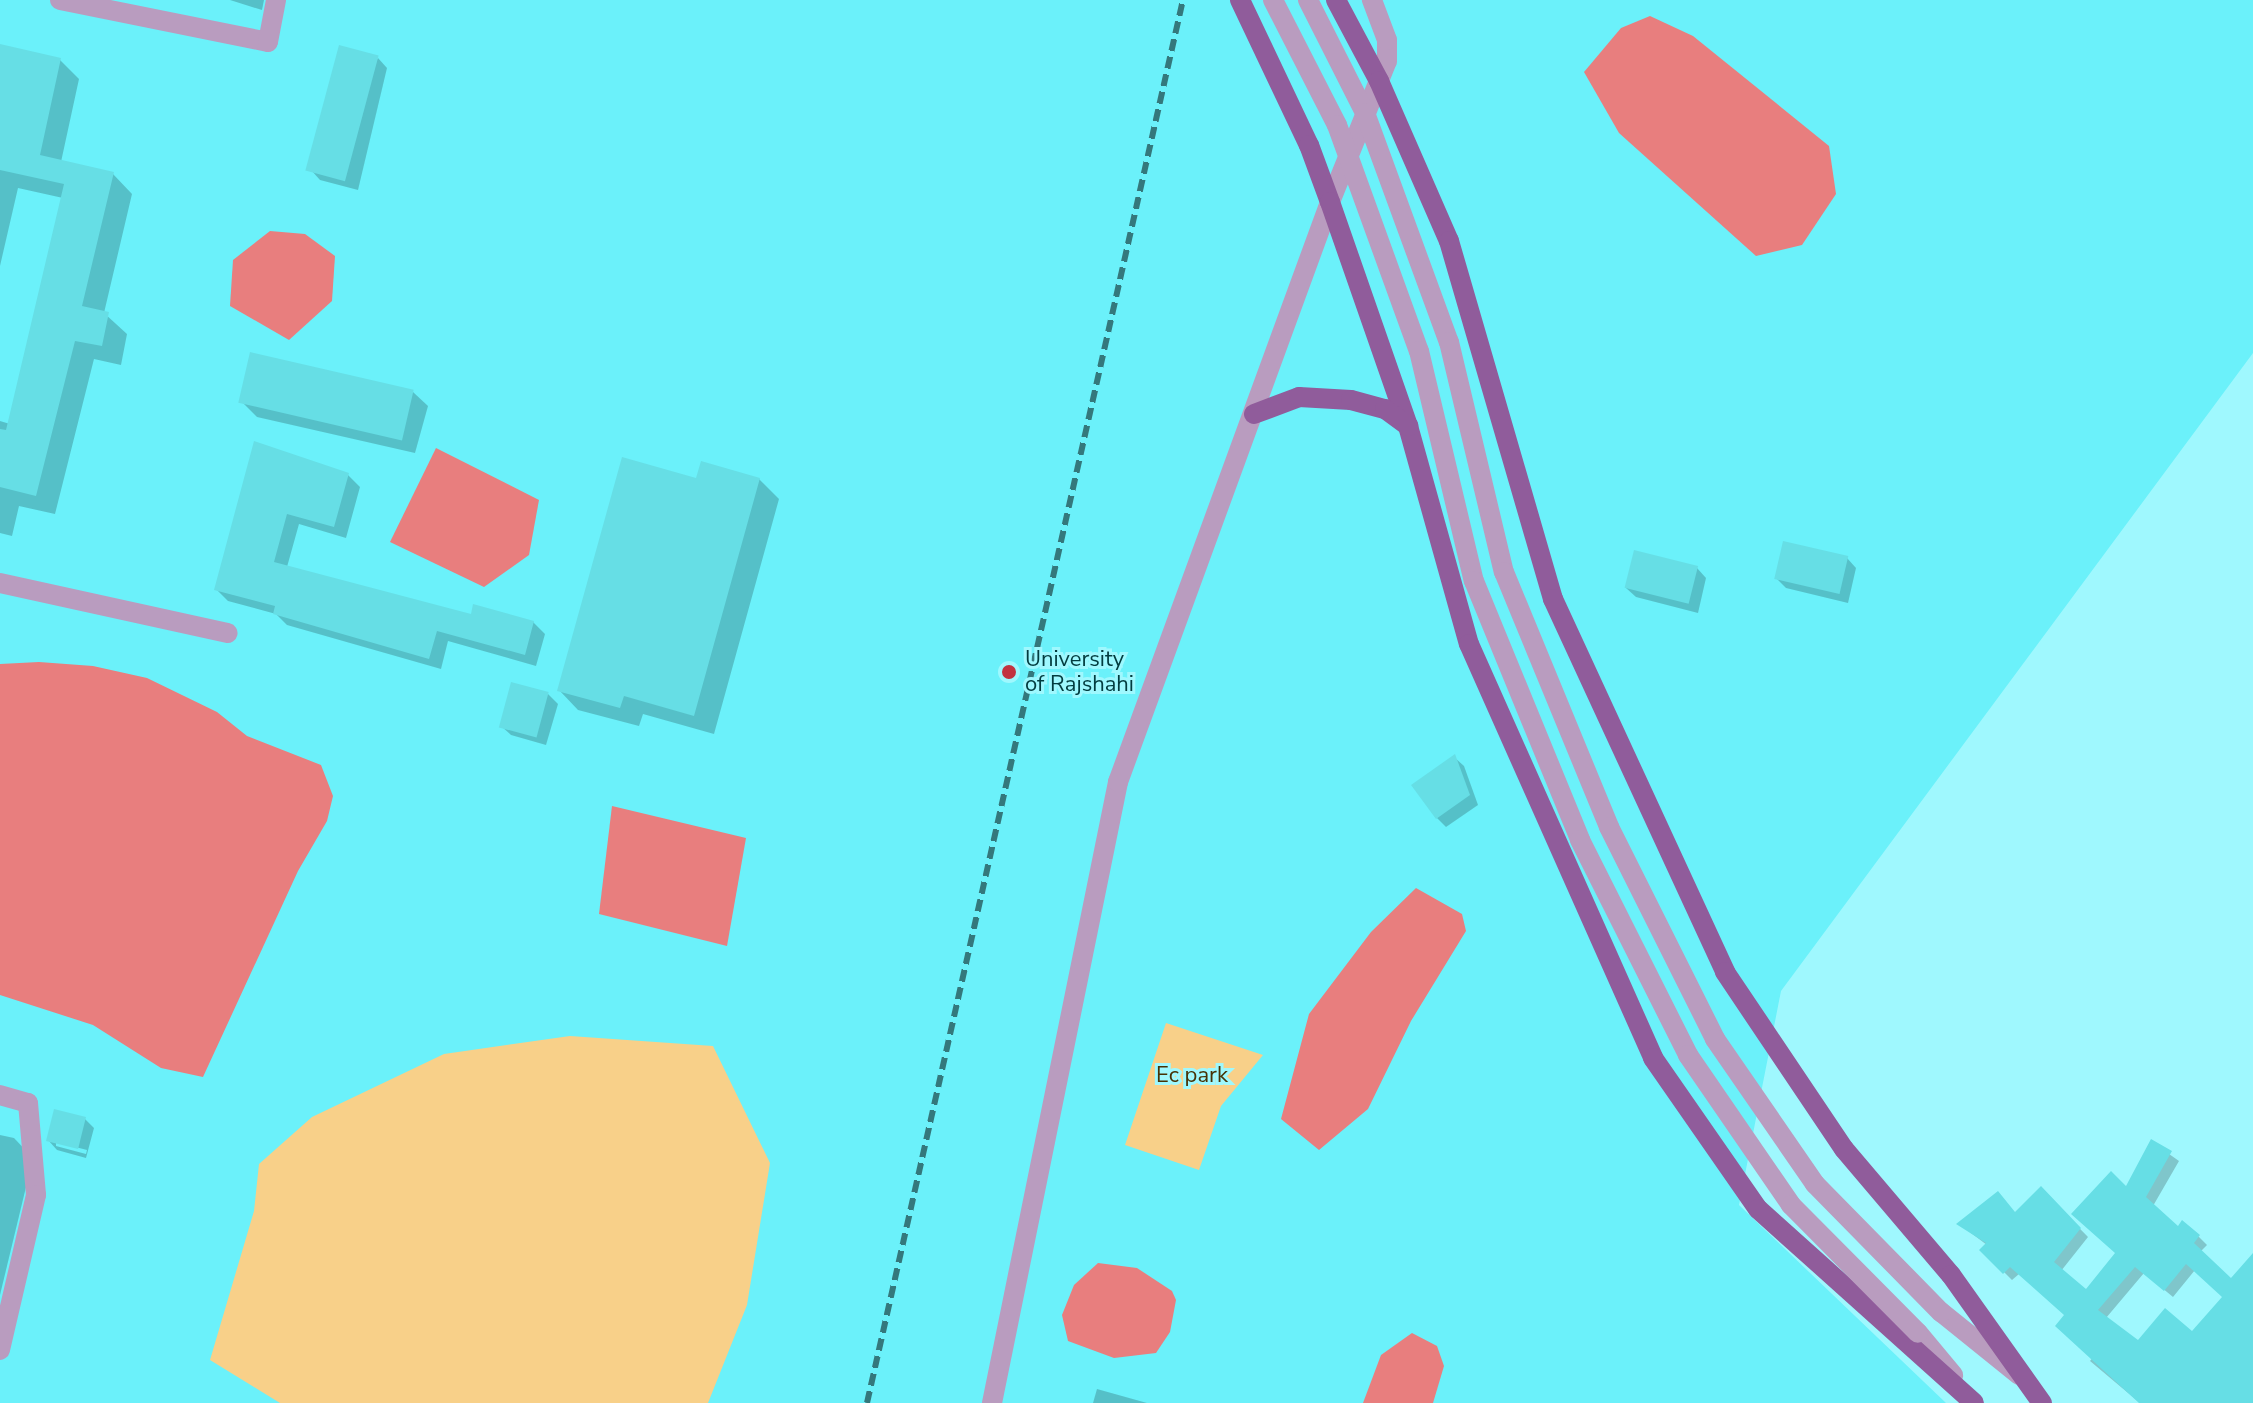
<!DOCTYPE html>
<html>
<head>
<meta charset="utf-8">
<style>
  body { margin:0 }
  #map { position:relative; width:2253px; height:1403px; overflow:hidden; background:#9ff8fe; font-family:"Nunito Sans",sans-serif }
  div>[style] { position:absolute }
  .built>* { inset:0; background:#6bf1fa }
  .green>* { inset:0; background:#f8d089 }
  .water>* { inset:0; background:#e87e7e }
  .shadow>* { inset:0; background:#0003 }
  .building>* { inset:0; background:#66dee5; transform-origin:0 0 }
  .minor>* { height:20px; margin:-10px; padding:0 10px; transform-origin:10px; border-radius:10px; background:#b99cbf }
  .major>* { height:20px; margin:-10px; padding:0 10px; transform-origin:10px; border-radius:10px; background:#905c9b }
  .rail>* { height:6px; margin-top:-3px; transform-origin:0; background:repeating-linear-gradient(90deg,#34787c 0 12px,transparent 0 18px) }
  .minor-bridge>* { height:20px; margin:-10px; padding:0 10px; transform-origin:10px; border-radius:10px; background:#b99cbf }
  .dots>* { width:22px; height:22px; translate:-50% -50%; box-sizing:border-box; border:4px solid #9ff8fe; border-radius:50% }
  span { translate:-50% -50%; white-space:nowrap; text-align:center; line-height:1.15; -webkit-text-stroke:6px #9ff8fe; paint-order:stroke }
  .poi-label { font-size:22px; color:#023c3f }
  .left { translate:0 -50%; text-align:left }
  .park-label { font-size:22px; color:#473205 }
</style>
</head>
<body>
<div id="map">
  <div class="built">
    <div style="clip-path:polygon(0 0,2253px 0,2253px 353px,1781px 991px,1739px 1205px,1946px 1403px,0 1403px)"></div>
  </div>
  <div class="green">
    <div style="clip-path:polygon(1166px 1023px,1263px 1055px,1221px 1106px,1199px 1170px,1125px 1145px)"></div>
    <div style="clip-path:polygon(570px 1036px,713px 1046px,770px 1163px,747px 1305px,708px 1403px,280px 1403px,210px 1360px,254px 1211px,259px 1164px,312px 1117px,444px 1054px)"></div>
  </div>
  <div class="water">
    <div style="clip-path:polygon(1650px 16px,1693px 36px,1829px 146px,1836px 194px,1802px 245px,1756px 256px,1619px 133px,1584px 72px,1621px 28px)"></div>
    <div style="clip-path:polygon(270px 231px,305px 234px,335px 256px,332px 301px,289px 340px,230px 306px,233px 260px)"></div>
    <div style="clip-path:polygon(436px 448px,539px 500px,529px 555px,484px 587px,390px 542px)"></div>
    <div style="clip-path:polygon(39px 662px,93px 666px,147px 678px,217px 712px,247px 736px,321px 765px,333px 796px,327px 821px,298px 871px,203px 1077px,161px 1068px,93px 1025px,0 995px,0 664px)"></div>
    <div style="clip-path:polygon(612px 806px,746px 838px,727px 946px,599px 914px)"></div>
    <div style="clip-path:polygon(1416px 888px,1462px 914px,1466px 931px,1411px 1021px,1368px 1109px,1319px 1150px,1281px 1119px,1309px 1014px,1371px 932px)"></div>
    <div style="clip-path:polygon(1098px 1263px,1137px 1268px,1172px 1291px,1176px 1300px,1170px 1332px,1156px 1353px,1114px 1358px,1068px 1341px,1062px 1315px,1074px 1285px)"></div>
    <div style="clip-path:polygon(1412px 1333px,1437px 1346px,1444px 1366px,1433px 1403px,1363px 1403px,1381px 1355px)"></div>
  </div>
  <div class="shadow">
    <div style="clip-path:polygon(230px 0,264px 0,262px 10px)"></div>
    <div style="clip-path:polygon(0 46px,60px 60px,79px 79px,61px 162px,113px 174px,132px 194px,104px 313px,127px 334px,121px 365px,94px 359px,55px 514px,19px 506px,12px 536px,0 533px,0 421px,10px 424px,63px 198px,18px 188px,0 266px)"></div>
    <div style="clip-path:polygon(378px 58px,387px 68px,358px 190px,320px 180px,311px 170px)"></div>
    <div style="clip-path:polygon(413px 392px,428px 406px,415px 453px,257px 417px,243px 403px)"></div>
    <div style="clip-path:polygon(255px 444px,348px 475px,360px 487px,346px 538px,299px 524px,287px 567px,472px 616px,533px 622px,545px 634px,536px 666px,448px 641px,441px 669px,287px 625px,276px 614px,228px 601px,216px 589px)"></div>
    <div style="clip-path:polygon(759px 479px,779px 499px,714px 734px,643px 714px,639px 726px,578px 710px,559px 690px,698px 480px)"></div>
    <div style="clip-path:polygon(1847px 558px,1856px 568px,1848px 603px,1786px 588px,1776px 578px)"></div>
    <div style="clip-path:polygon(1697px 568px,1706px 578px,1698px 613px,1636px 597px,1626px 588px)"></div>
    <div style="clip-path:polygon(548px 694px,558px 704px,546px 745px,511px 735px,501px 726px)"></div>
    <div style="clip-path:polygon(1454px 757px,1464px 766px,1478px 805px,1446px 827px,1437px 818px)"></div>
    <div style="clip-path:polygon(evenodd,84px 1118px,94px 1128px,86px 1158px,57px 1150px,48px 1140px,84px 1118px,56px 1142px,87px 1150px,86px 1154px,56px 1146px,56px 1142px)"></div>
    <div style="clip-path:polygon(0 1135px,14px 1138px,33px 1158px,0 1295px)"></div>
    <div style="clip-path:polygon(evenodd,2152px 1142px,2179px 1161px,2153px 1206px,2178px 1229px,2183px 1223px,2199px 1237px,2207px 1245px,2200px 1252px,2231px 1280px,2253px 1256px,2253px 1403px,2140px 1403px,2090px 1361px,2094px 1356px,2066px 1315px,2019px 1274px,2012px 1280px,1982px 1250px,1987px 1245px,1959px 1224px,2016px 1214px,2041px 1189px,2088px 1237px,2061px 1271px,2086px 1292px,2118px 1254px,2126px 1189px,2152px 1142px,2195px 1270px,2224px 1298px,2192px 1333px,2139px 1343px,2106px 1318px,2144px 1273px,2173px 1297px,2195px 1270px)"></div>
    <div style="clip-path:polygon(1097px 1389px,1147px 1403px,1093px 1403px)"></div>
  </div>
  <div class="building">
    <div style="clip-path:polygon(0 44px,61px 58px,40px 155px,114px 172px,82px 306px,109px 312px,102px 346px,75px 341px,36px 496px,0 487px,0 429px,6px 430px,64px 184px,0 170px)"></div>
    <div style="left:339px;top:45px;width:41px;height:130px;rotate:15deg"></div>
    <div style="left:250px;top:352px;width:168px;height:52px;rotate:13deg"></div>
    <div style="clip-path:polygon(254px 441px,349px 473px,334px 527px,287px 514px,274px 562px,471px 614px,473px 604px,534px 621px,525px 655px,437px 631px,429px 659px,273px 614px,275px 606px,214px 590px)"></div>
    <div style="clip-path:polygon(622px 457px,696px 478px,701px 461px,760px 478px,694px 716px,624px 696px,620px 708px,557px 691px)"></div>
    <div style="left:1783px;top:541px;width:67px;height:39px;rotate:13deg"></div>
    <div style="left:1634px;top:550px;width:66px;height:39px;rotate:14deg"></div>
    <div style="left:511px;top:682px;width:39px;height:47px;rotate:15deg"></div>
    <div style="clip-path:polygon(1455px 754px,1470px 795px,1436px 819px,1411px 785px)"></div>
    <div style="left:54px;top:1109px;width:33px;height:33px;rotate:14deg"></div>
    <div style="clip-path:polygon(evenodd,2151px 1139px,2172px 1151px,2146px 1197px,2178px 1226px,2182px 1220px,2200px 1235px,2194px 1243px,2231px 1278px,2253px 1253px,2253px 1403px,2139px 1403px,2055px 1326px,2064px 1315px,2010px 1267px,2003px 1274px,1979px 1250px,1986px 1243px,1956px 1224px,1998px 1191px,2015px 1212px,2041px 1186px,2081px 1228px,2054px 1262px,2086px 1289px,2115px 1253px,2071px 1214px,2111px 1171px,2126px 1186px,2151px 1139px,2186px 1264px,2222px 1297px,2192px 1331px,2165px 1308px,2138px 1340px,2098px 1310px,2135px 1267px,2164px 1291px,2186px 1264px)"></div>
  </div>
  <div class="minor">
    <div style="left:60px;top:0;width:212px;rotate:11.4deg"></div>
    <div style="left:268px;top:42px;width:43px;rotate:-79.2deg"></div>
    <div style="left:0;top:583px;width:233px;rotate:12.4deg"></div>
    <div style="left:0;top:1095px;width:29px;rotate:16deg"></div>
    <div style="left:28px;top:1103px;width:92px;rotate:85deg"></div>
    <div style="left:36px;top:1195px;width:159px;rotate:103.1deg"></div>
    <div style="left:1941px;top:1312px;width:100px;rotate:38.9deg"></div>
    <div style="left:1918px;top:1333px;width:55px;rotate:50.2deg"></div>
    <div style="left:992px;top:1403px;width:634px;rotate:-78.53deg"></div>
    <div style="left:1118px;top:782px;width:618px;rotate:-69.92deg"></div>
    <div style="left:1330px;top:202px;width:152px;rotate:-68deg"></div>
    <div style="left:1387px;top:61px;width:21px;rotate:-90deg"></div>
    <div style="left:1387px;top:40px;width:43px;rotate:-110.6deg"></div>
  </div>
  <div class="major">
    <div style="left:1240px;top:0;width:161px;rotate:64.6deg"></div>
    <div style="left:1309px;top:145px;width:61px;rotate:69.8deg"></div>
    <div style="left:1330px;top:202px;width:237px;rotate:70.8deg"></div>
    <div style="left:1408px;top:426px;width:226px;rotate:74.4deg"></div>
    <div style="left:1469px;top:644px;width:453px;rotate:66deg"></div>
    <div style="left:1653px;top:1058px;width:184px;rotate:55.2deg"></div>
    <div style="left:1758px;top:1209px;width:290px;rotate:41.9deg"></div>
    <div style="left:1336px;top:0;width:92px;rotate:62deg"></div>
    <div style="left:1379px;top:81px;width:175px;rotate:66.4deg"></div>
    <div style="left:1449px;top:241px;width:373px;rotate:73.8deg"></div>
    <div style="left:1553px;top:599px;width:411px;rotate:65.2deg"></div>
    <div style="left:1725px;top:972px;width:213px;rotate:56.1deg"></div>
    <div style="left:1844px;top:1149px;width:165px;rotate:49.7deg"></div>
    <div style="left:1951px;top:1275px;width:157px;rotate:54.6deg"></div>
    <div style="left:1254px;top:414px;width:48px;rotate:-20.7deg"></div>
    <div style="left:1299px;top:397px;width:52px;rotate:3.3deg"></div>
    <div style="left:1351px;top:400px;width:35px;rotate:15deg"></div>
    <div style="left:1385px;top:409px;width:29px;rotate:36deg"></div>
  </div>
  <div class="rail">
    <div style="left:867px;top:1403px;width:1438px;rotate:-77.31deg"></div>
  </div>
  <div class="minor-bridge">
    <div style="left:1273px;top:0;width:140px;rotate:62.9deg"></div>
    <div style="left:1337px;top:125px;width:240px;rotate:70.1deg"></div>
    <div style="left:1419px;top:351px;width:236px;rotate:76.6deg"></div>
    <div style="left:1474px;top:581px;width:280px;rotate:67.7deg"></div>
    <div style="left:1580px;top:840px;width:241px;rotate:63.3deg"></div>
    <div style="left:1688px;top:1055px;width:182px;rotate:55.5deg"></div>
    <div style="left:1791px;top:1205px;width:180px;rotate:45.2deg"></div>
    <div style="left:1308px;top:0;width:127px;rotate:63.2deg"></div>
    <div style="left:1365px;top:113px;width:244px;rotate:69.9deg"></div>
    <div style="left:1449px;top:342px;width:236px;rotate:76.6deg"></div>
    <div style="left:1504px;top:572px;width:276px;rotate:67.6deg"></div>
    <div style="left:1609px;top:827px;width:237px;rotate:63.4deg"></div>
    <div style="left:1715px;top:1039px;width:176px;rotate:55.4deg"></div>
    <div style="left:1815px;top:1184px;width:180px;rotate:45.5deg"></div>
  </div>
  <div class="dots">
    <div style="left:1009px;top:672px;background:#c2323f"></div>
  </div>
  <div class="poi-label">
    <span class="left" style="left:1025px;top:672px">University<br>of Rajshahi</span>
  </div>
  <div class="park-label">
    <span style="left:1192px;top:1076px">Ec park</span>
  </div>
</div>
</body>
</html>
